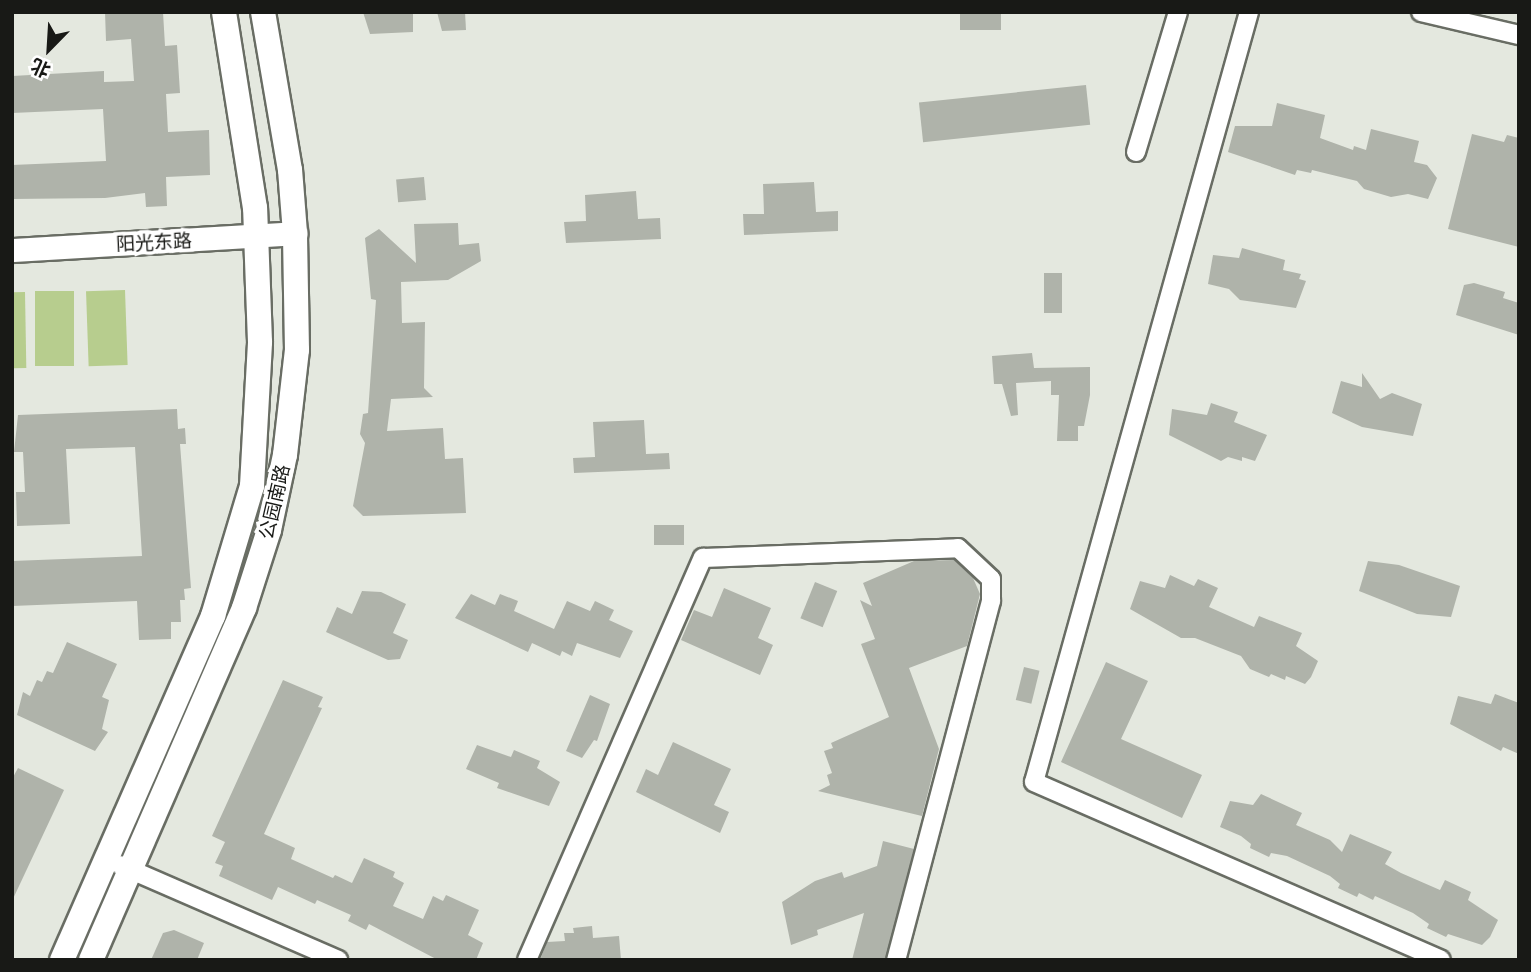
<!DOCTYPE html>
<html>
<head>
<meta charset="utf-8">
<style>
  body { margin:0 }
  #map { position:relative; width:1531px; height:972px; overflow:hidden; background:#e4e8df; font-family:"DejaVu Sans","Noto Sans SC",sans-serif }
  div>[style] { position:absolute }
  .green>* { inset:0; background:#b7cd8e; transform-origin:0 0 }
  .building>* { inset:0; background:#afb3aa; transform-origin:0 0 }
  .roads { filter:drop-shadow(2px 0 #696d64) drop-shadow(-2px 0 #696d64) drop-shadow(0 2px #696d64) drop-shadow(0 -2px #696d64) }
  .minor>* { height:18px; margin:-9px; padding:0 9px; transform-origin:9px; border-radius:9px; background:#fff }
  .tertiary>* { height:23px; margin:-11.5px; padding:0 11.5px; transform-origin:11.5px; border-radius:11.5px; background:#fff }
  .secondary>* { height:24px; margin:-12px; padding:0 12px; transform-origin:12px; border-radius:12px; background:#fff }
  span { translate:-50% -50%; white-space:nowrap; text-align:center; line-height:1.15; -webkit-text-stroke:7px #fff; paint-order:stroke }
  .street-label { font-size:19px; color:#181916 }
  .frame { position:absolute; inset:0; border:14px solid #181916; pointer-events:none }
  .north { position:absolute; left:14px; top:14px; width:70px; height:70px; -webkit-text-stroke:5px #fff; paint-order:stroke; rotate:204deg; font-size:19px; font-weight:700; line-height:28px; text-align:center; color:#181916 }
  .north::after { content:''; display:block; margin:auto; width:24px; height:32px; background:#181916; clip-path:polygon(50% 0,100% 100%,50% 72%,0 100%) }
</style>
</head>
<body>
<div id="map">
  <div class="green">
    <div style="left:125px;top:290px;width:75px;height:39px;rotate:88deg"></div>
    <div style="left:35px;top:291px;width:39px;height:75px"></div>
    <div style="left:25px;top:292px;width:76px;height:13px;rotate:89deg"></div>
  </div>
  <div class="building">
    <div style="clip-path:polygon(105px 12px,163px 12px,165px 46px,177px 45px,180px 93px,166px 94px,168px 132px,209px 130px,210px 175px,166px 177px,167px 206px,146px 207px,145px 193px,105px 198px,12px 199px,12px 165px,106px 161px,103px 109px,12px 113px,12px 76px,104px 71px,104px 82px,134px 81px,131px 39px,106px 41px)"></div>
    <div style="clip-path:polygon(363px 12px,413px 12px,413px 32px,370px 34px)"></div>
    <div style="clip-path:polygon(437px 12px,465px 12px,466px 30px,442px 31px)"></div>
    <div style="left:960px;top:12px;width:41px;height:18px"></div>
    <div style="left:1086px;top:85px;width:40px;height:168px;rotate:84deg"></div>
    <div style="clip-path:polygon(1277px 103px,1325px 115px,1320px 138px,1353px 150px,1354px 146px,1366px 150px,1371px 129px,1419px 141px,1414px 162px,1427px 165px,1437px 178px,1428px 199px,1408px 194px,1391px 197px,1364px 189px,1357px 181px,1312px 170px,1311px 173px,1297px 170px,1295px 175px,1228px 152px,1235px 126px,1272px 126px)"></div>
    <div style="clip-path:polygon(1472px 134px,1504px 142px,1507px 135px,1519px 138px,1519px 247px,1448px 229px)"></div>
    <div style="left:424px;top:177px;width:23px;height:28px;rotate:85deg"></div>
    <div style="clip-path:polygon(814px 182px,816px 212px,838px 211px,838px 231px,744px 235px,743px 214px,764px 214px,763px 184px)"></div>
    <div style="clip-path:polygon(636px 191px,638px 219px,660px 218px,661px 239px,566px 243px,564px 222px,586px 221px,585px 195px)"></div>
    <div style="clip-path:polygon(458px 223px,459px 245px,479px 243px,481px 261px,448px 280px,401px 282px,402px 323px,425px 322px,424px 388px,433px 397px,391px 399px,387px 431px,443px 428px,445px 459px,463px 458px,466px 513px,363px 516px,353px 506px,365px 443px,360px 434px,363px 414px,368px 413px,376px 300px,371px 299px,365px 238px,379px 229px,416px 263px,414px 224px)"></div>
    <div style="clip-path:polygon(1242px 248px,1285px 260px,1283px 270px,1301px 274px,1299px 279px,1306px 281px,1296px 308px,1240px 300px,1229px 289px,1208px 284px,1213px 255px,1239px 258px)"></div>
    <div style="left:1044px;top:273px;width:18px;height:40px"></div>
    <div style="clip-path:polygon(1474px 283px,1505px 292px,1503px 298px,1519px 303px,1519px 335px,1456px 315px,1464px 285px)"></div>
    <div style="clip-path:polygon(1032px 353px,1034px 368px,1090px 367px,1090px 395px,1084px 426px,1078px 426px,1078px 441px,1057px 441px,1059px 395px,1051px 395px,1051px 381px,1016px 383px,1018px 415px,1011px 416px,1002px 384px,994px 384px,992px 356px)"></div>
    <div style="clip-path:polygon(1362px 373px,1380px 399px,1392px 393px,1422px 404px,1413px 436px,1362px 427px,1332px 413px,1341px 381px,1362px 387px)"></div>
    <div style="clip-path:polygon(1211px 403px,1238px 412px,1234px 422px,1267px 435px,1255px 461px,1242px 457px,1242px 461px,1228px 457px,1221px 461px,1169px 435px,1172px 409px,1207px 415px)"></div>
    <div style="clip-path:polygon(177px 409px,178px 429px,185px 428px,186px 444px,180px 444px,191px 588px,184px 589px,185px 600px,180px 600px,181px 622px,171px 622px,171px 639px,139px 640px,137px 601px,12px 606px,12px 561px,142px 556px,135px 447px,66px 449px,70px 524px,17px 526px,16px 492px,25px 492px,23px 452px,14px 452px,18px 415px)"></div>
    <div style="clip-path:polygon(644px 420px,646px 454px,669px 453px,670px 469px,574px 473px,573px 458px,595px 457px,593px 422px)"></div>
    <div style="left:684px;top:525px;width:20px;height:30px;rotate:90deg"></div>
    <div style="clip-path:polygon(954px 560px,973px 578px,980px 594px,967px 646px,909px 668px,939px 749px,922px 816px,818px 791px,830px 785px,827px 775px,832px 773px,824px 751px,833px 748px,831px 743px,889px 717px,861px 644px,875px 639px,860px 600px,872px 606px,863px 583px,914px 561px)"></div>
    <div style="clip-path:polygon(1368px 561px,1399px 565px,1460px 586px,1451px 617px,1417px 614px,1359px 591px)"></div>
    <div style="clip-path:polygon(1170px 575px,1194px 586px,1198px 579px,1218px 588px,1209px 607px,1254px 627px,1259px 616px,1302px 633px,1296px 646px,1318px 661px,1311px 677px,1305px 684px,1286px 676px,1285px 680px,1271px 674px,1269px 677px,1250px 669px,1241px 656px,1195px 638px,1181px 638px,1130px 609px,1140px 581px,1165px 588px)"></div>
    <div style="left:815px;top:582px;width:24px;height:39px;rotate:22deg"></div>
    <div style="clip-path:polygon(724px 588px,771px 608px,758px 638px,773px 645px,760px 675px,681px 640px,694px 610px,712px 617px)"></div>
    <div style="clip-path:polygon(362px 591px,381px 592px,406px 604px,393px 633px,408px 640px,400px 659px,388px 660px,326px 632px,337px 607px,352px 614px)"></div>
    <div style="clip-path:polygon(471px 594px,495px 605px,500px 594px,518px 601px,514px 611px,554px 629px,567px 601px,590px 611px,595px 601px,614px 610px,609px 620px,633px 631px,620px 658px,577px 643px,572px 656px,562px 651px,560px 656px,532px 643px,528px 652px,455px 618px)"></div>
    <div style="clip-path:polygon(67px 642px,117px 664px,102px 697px,109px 700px,102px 729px,108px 732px,95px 751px,17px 715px,23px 692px,30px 696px,37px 680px,42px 682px,47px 671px,53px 673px)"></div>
    <div style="clip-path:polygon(1106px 662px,1148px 681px,1121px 739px,1202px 775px,1182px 818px,1061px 762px)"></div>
    <div style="left:1024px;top:667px;width:16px;height:34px;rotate:14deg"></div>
    <div style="clip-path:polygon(283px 680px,323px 697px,318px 707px,322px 708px,264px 834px,295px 848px,291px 859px,333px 878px,335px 875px,352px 883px,364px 858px,395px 872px,393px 877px,404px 883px,393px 906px,423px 919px,433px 896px,443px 901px,446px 895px,479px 910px,468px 935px,483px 943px,476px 960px,438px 960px,369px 924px,366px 930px,348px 921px,351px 915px,317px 900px,315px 904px,278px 887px,272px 900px,219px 876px,223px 866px,215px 863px,225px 842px,212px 836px)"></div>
    <div style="clip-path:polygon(1495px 694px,1519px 703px,1519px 754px,1503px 747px,1501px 751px,1450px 724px,1458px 696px,1491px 704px)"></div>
    <div style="clip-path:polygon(590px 695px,610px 704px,597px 741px,594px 740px,582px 758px,566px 751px)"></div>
    <div style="clip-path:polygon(673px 742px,731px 769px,714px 805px,729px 812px,720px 833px,636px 792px,646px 769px,658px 775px)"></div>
    <div style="clip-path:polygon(477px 745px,511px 757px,514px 750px,540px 761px,537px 768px,560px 782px,549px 806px,497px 788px,499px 783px,466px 769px)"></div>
    <div style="clip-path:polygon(18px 768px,64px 790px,12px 901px,12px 779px)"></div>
    <div style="clip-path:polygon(1261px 794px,1302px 813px,1296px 825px,1330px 840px,1342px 852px,1350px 834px,1392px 852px,1385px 864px,1401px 873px,1440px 890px,1445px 880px,1471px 892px,1468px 900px,1498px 920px,1490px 937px,1482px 945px,1448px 934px,1446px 937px,1427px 928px,1429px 924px,1413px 913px,1375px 896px,1373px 900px,1359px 893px,1357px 897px,1338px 888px,1340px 884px,1330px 876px,1287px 856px,1271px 853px,1269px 857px,1250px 848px,1251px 844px,1241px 836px,1220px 827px,1230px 801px,1253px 805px)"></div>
    <div style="clip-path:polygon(883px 841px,914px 849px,885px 960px,852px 960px,864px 913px,817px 930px,818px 935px,791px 945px,782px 902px,815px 881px,842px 872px,844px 878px,877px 866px)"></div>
    <div style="clip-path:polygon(592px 926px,593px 938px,619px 936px,621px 960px,540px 960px,547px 942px,565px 941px,564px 933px,574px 933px,573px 928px)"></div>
    <div style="clip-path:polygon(174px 930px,204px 943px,197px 960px,151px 960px,163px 933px)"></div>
  </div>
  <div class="roads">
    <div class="minor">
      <div style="left:1249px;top:12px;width:799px;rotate:105.6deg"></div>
      <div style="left:1034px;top:782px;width:444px;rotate:23.6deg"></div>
      <div style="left:1421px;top:12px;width:101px;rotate:13.2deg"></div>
      <div style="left:1136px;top:152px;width:146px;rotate:-73.3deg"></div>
      <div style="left:120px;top:865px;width:238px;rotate:23.5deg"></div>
      <div style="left:527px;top:960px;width:439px;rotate:-66.4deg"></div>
      <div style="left:703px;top:558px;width:255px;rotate:-2.2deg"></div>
      <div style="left:958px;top:548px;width:45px;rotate:43.2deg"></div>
      <div style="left:991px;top:579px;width:22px;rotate:90deg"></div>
      <div style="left:991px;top:601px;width:371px;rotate:104.8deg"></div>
    </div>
    <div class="tertiary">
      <div style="left:12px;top:250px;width:284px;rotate:-3.4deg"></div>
    </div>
    <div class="secondary">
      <div style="left:62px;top:960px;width:376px;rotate:-66.3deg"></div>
      <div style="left:213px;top:616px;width:136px;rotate:-73.3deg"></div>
      <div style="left:252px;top:486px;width:144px;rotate:-86.8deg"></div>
      <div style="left:260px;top:342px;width:134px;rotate:-92.1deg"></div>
      <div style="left:255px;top:208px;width:198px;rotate:-99deg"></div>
      <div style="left:91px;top:960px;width:384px;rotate:-66.5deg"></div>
      <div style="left:244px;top:608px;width:82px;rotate:-72.2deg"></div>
      <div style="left:269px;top:530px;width:77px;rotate:-78deg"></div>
      <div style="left:285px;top:455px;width:106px;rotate:-83.5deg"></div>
      <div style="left:297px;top:350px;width:117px;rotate:-91deg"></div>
      <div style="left:295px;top:233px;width:63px;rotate:-94.5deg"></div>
      <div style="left:290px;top:170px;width:160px;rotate:-99.7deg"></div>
    </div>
  </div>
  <div class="street-label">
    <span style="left:154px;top:243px;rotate:-3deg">阳光东路</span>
    <span style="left:275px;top:502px;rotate:-77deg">公园南路</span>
  </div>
  <div class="frame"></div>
  <div class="north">北</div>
</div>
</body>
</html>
